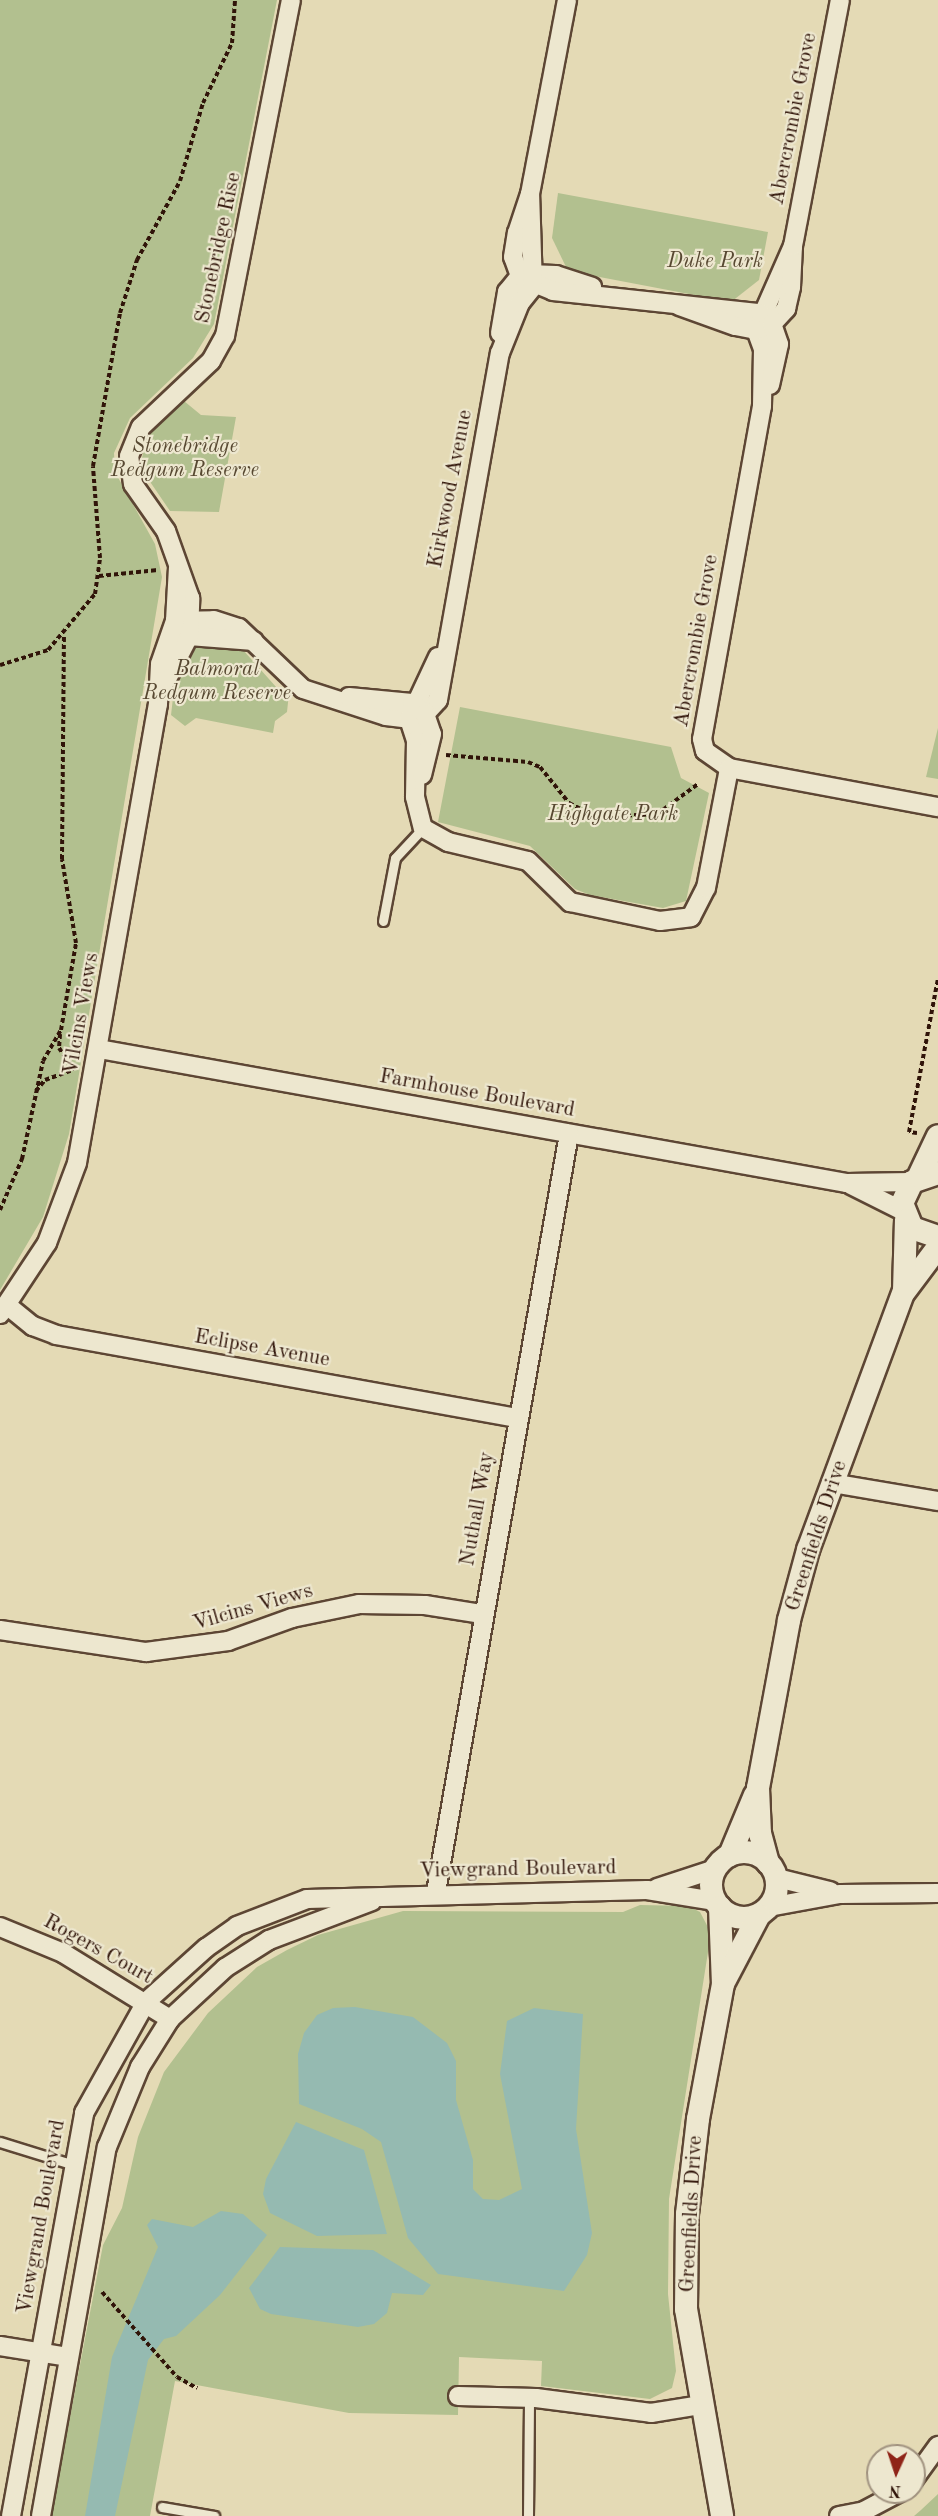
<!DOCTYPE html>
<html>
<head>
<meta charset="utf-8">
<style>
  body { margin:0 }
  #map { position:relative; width:938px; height:2516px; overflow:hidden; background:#e4dab5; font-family:"Old Standard TT",serif }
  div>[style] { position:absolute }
  .green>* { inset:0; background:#b2c08f }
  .water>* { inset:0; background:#95bab1 }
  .path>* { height:4px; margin-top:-2px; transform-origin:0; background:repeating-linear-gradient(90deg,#301409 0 4.5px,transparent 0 7.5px) }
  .roads { filter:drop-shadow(2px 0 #5d4634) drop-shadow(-2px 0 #5d4634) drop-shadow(0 2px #5d4634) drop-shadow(0 -2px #5d4634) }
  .service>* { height:9px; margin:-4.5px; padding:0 4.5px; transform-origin:4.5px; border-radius:4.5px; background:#ede7cf }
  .minor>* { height:18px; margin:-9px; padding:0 9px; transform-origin:9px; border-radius:9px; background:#ede7cf }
  .tertiary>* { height:22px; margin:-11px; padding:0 11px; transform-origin:11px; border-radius:11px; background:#ede7cf }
  .tertiary>.ring { margin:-11px; padding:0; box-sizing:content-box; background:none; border:22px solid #ede7cf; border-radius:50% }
  span { translate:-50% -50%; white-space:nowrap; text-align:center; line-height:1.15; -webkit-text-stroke:4.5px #ede7cf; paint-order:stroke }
  .street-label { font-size:21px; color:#301409 }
  .park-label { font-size:21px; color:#574831; font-style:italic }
  .north { position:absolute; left:866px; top:2444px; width:60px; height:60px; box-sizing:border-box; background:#ede7cf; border:2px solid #a19380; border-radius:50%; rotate:183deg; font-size:16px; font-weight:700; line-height:24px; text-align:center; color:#301409 }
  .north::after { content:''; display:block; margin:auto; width:21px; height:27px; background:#8f2418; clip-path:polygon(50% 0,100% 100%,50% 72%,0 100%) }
</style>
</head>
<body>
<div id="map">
  <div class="green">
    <div style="clip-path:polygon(0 0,277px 0,214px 324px,193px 358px,130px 418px,114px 453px,115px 472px,155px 544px,162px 577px,69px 1134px,43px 1217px,0 1290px)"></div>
    <div style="clip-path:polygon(558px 193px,768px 232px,759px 280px,731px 302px,568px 271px,552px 238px)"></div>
    <div style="clip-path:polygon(184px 401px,201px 415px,236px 417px,219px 512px,170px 511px,140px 467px,147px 436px)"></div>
    <div style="clip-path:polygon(204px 644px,243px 650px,277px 688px,289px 693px,287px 712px,275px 721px,273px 733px,196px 718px,185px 726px,171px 715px,175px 681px,193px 647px)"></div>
    <div style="clip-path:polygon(460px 707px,671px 747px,681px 778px,709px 793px,686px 901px,663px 908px,590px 895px,575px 889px,530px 846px,438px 822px)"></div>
    <div style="clip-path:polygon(938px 728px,938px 779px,926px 777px)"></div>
    <div style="clip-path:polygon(640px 1905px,688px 1906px,700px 1912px,711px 1933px,669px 2199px,668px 2294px,676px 2371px,672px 2388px,650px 2399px,541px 2386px,542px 2361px,459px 2357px,458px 2415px,349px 2413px,175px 2381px,150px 2516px,51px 2516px,103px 2245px,122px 2208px,138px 2137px,164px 2072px,208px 2013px,257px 1967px,287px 1950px,318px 1935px,403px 1911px,623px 1912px)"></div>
    <div style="clip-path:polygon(938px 2494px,938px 2516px,914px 2516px,921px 2510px)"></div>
  </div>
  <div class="water">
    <div style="clip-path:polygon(355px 2007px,413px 2017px,447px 2043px,456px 2061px,456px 2100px,473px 2160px,473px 2189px,483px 2199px,499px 2200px,522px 2189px,500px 2074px,507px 2021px,534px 2008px,583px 2014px,576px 2129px,592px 2233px,587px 2255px,564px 2291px,438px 2274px,408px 2238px,381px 2142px,362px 2129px,299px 2104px,298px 2054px,304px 2033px,317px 2015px,333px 2008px)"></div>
    <div style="clip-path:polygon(296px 2122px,364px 2150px,387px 2234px,317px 2236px,270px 2213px,263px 2194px,266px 2179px)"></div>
    <div style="clip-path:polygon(221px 2211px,243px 2214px,267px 2235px,220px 2295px,176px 2336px,164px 2339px,148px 2360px,115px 2516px,85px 2516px,112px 2357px,158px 2247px,147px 2225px,152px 2219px,193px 2227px)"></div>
    <div style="clip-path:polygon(280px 2247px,373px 2250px,431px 2285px,423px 2295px,392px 2293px,387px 2313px,374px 2324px,358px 2327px,271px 2314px,260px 2309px,249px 2288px)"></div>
  </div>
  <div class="path">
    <div style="left:99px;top:576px;width:59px;rotate:-5.8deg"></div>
    <div style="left:0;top:665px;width:50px;rotate:-17.4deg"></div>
    <div style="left:48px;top:650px;width:73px;rotate:-50deg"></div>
    <div style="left:95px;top:594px;width:36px;rotate:-82deg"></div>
    <div style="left:100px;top:558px;width:92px;rotate:-94.4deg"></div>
    <div style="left:93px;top:466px;width:155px;rotate:-80deg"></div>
    <div style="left:120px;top:313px;width:56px;rotate:-72.2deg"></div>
    <div style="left:137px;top:260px;width:90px;rotate:-61.4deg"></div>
    <div style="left:180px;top:181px;width:81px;rotate:-73.6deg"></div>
    <div style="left:203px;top:103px;width:67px;rotate:-64.2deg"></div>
    <div style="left:232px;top:43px;width:43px;rotate:-86deg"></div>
    <div style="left:446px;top:755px;width:82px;rotate:4.9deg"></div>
    <div style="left:528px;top:762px;width:13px;rotate:23deg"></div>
    <div style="left:540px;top:767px;width:46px;rotate:51.1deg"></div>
    <div style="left:569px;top:803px;width:31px;rotate:27deg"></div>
    <div style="left:597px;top:817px;width:60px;rotate:-2.9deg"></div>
    <div style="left:657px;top:814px;width:51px;rotate:-36.2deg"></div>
    <div style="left:60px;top:1034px;width:14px;rotate:94deg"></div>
    <div style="left:59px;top:1048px;width:27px;rotate:54deg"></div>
    <div style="left:36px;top:1091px;width:14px;rotate:-51deg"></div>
    <div style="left:45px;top:1080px;width:29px;rotate:-20deg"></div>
    <div style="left:917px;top:1133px;width:8px;rotate:-173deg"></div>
    <div style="left:909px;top:1132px;width:157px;rotate:-79.3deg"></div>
    <div style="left:0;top:1210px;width:56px;rotate:-66.7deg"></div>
    <div style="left:22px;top:1159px;width:100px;rotate:-77.9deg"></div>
    <div style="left:43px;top:1061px;width:36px;rotate:-60deg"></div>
    <div style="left:61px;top:1030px;width:88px;rotate:-80.2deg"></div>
    <div style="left:76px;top:943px;width:85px;rotate:-99.5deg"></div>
    <div style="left:62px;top:859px;width:224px;rotate:-89.5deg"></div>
    <div style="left:102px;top:2292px;width:113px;rotate:48.6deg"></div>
    <div style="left:177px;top:2377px;width:23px;rotate:29deg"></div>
  </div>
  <div class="roads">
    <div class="service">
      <div style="left:383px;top:921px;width:64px;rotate:-79.2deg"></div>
      <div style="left:395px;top:858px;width:41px;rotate:-47deg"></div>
      <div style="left:0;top:2142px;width:74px;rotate:17.2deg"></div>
      <div style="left:162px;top:2507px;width:53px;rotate:9.8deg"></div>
      <div style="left:528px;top:2516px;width:118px;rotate:-89.5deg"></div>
    </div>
    <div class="minor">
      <div style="left:793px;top:246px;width:92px;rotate:113.8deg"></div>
      <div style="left:756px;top:330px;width:20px;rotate:70deg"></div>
      <div style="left:763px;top:349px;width:57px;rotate:91deg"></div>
      <div style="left:762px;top:406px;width:338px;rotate:100.2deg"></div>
      <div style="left:702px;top:739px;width:12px;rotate:76deg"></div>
      <div style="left:705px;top:751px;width:29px;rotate:35deg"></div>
      <div style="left:729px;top:768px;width:213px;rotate:10.6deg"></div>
      <div style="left:526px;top:274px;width:30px;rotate:2deg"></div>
      <div style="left:556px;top:275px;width:38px;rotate:18deg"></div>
      <div style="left:524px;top:279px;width:31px;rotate:22deg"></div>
      <div style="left:553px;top:291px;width:208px;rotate:6.1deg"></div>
      <div style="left:760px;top:313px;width:16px;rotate:43deg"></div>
      <div style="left:772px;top:324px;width:17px;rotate:159deg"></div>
      <div style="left:756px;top:330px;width:21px;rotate:-169deg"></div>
      <div style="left:735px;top:326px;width:59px;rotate:-160.3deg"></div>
      <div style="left:500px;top:333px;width:42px;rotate:-80.3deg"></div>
      <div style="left:507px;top:292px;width:21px;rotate:-51deg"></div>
      <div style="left:520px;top:276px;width:20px;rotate:-110deg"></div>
      <div style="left:513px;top:257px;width:24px;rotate:-81deg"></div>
      <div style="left:517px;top:233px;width:41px;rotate:-71.6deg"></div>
      <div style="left:530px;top:194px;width:197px;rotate:-79.2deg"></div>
      <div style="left:770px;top:385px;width:42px;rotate:-77.6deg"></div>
      <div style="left:779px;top:344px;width:21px;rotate:-109deg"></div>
      <div style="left:772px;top:324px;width:21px;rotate:-47deg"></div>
      <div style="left:786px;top:309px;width:23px;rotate:-77deg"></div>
      <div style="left:791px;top:287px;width:41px;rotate:-87.2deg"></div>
      <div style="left:793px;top:246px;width:250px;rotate:-79.2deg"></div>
      <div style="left:175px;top:621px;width:39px;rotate:-1deg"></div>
      <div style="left:214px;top:620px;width:26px;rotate:18deg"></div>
      <div style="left:239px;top:628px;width:88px;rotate:43.6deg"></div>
      <div style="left:303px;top:689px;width:87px;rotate:18deg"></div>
      <div style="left:386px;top:716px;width:23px;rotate:7deg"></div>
      <div style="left:409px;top:719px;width:17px;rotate:-17deg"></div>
      <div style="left:425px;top:714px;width:19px;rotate:-47deg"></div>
      <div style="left:438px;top:700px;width:352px;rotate:-79.9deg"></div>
      <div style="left:500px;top:353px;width:54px;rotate:-68.2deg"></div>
      <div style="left:520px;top:303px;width:21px;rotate:-51deg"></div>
      <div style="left:533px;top:287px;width:93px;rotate:-91.8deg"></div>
      <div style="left:180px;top:627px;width:13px;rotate:45deg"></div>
      <div style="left:189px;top:636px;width:65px;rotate:4.4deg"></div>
      <div style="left:438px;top:657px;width:68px;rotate:115.1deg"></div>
      <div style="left:409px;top:719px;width:22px;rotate:72deg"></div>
      <div style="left:416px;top:740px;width:57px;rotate:91deg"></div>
      <div style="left:415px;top:797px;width:32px;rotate:76deg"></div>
      <div style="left:423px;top:828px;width:29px;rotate:29deg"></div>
      <div style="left:448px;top:842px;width:82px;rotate:13.4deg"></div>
      <div style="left:528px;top:861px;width:59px;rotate:44.3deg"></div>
      <div style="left:570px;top:902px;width:92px;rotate:11.9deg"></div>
      <div style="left:660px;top:921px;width:31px;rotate:-7deg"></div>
      <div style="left:691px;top:917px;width:33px;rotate:-63deg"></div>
      <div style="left:706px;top:888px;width:122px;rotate:-79.1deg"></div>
      <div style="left:166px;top:681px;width:51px;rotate:-62.9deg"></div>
      <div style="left:189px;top:636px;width:38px;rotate:-88deg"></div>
      <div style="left:190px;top:598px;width:71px;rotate:-109.7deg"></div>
      <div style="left:166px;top:531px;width:57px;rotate:-125.1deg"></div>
      <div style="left:133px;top:484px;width:28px;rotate:-98deg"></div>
      <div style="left:129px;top:456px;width:31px;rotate:-68deg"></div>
      <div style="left:141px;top:427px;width:96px;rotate:-43.3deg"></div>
      <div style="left:211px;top:361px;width:29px;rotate:-61deg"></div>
      <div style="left:225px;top:336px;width:342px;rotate:-78.9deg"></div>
      <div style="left:349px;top:697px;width:63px;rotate:5.4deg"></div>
      <div style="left:412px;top:703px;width:17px;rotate:40deg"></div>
      <div style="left:425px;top:714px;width:21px;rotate:71deg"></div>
      <div style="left:432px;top:734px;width:42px;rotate:103.7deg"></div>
      <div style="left:99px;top:1049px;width:760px;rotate:10.16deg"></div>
      <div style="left:847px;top:1183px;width:65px;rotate:-0.9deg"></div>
      <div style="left:851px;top:1185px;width:58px;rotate:26.6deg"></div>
      <div style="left:8px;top:1306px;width:32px;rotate:39deg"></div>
      <div style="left:33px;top:1326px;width:25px;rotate:21deg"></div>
      <div style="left:56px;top:1335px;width:467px;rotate:10.2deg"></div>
      <div style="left:0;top:1314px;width:85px;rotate:-56.5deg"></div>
      <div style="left:47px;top:1243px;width:85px;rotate:-69.4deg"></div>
      <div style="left:77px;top:1163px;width:466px;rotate:-80deg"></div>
      <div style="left:158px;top:704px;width:40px;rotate:-87.1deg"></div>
      <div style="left:160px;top:664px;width:46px;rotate:-70.8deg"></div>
      <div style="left:175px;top:621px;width:53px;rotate:-86.8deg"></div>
      <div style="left:832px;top:1483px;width:108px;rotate:9.6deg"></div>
      <div style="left:0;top:1630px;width:148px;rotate:8.6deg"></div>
      <div style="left:146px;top:1652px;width:83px;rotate:-7.6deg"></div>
      <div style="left:228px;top:1641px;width:68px;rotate:-19.8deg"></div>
      <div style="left:292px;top:1618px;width:68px;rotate:-11.8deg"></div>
      <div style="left:359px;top:1604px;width:66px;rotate:0.9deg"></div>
      <div style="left:425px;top:1605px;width:58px;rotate:9deg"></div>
      <div style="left:777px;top:1878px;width:55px;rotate:13.8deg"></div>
      <div style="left:657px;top:1888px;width:61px;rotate:-18.1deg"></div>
      <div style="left:436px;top:1892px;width:770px;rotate:-80.05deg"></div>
      <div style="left:769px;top:1907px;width:72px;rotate:-10.4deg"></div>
      <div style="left:840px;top:1894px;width:98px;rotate:-0.6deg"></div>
      <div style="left:0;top:1927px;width:68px;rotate:22.4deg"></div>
      <div style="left:63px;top:1953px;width:126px;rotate:31.7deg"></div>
      <div style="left:0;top:2346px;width:70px;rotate:9.1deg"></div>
      <div style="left:458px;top:2396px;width:78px;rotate:1.5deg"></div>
      <div style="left:536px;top:2398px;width:116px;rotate:7.4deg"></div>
      <div style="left:651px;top:2413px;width:51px;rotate:-9.1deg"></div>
      <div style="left:914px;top:2479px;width:41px;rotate:-54deg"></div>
      <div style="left:11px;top:2516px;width:410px;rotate:-79.7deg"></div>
      <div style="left:84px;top:2113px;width:127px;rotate:-60.8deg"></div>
      <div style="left:146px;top:2002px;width:81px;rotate:-42deg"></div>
      <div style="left:206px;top:1948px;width:38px;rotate:-35deg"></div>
      <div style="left:237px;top:1926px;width:75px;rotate:-21.1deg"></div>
      <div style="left:307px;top:1899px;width:340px;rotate:-1.5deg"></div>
      <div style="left:647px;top:1890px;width:69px;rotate:9.2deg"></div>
      <div style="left:41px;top:2516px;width:375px;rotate:-79.9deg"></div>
      <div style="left:107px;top:2147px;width:87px;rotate:-67.6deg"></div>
      <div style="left:140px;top:2067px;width:57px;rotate:-58deg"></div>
      <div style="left:170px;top:2019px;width:75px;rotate:-42.8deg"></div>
      <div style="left:225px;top:1968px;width:52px;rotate:-32.5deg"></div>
      <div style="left:269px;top:1940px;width:110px;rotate:-20.7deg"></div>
      <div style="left:839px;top:2516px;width:25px;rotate:-11deg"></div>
      <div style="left:864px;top:2511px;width:40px;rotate:-28deg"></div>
    </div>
    <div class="tertiary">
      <div style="left:938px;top:1173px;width:28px;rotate:161deg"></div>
      <div style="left:912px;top:1182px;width:23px;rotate:115deg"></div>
      <div style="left:902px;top:1203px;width:27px;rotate:68deg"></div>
      <div style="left:912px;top:1228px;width:28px;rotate:19deg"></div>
      <div style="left:919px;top:1176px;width:44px;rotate:-64.6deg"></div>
      <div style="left:905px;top:1291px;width:55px;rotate:-53.1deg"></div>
      <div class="ring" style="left:711px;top:1852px;width:44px;height:44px"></div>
      <div style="left:730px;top:1855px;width:65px;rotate:-67.4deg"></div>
      <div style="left:768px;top:1863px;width:30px;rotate:-105deg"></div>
      <div style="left:760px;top:1834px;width:46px;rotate:-92.5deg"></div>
      <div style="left:758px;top:1788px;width:171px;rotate:-79.5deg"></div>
      <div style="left:789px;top:1620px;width:73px;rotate:-74.8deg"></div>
      <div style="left:808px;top:1550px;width:276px;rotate:-69.7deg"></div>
      <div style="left:904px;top:1291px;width:71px;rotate:-88.4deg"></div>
      <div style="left:720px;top:1907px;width:77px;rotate:87.8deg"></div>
      <div style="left:723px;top:1984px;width:137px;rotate:100.5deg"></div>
      <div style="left:698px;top:2119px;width:96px;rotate:96.6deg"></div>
      <div style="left:687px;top:2214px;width:95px;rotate:90.6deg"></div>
      <div style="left:686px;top:2309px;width:210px;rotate:80.1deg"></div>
      <div style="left:725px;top:1980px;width:73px;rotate:-62.4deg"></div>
    </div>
  </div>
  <div class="street-label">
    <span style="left:794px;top:119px;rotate:-79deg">Abercrombie Grove</span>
    <span style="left:219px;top:248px;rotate:-78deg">Stonebridge Rise</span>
    <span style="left:451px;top:489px;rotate:-79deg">Kirkwood Avenue</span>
    <span style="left:697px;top:641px;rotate:-80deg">Abercrombie Grove</span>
    <span style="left:82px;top:1014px;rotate:-80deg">Vilcins Views</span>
    <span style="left:477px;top:1094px;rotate:10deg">Farmhouse Boulevard</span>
    <span style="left:262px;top:1349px;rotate:10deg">Eclipse Avenue</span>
    <span style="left:478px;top:1509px;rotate:-80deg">Nuthall Way</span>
    <span style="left:817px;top:1536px;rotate:-72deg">Greenfields Drive</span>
    <span style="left:253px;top:1608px;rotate:-16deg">Vilcins Views</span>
    <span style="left:518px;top:1870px;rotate:-1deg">Viewgrand Boulevard</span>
    <span style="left:98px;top:1950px;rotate:29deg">Rogers Court</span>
    <span style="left:692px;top:2214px;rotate:-87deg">Greenfields Drive</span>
    <span style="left:42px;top:2217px;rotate:-80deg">Viewgrand Boulevard</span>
  </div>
  <div class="park-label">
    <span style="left:715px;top:262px">Duke Park</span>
    <span style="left:185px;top:459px">Stonebridge<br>Redgum Reserve</span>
    <span style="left:217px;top:682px">Balmoral<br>Redgum Reserve</span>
    <span style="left:613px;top:815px">Highgate Park</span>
  </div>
  <div class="north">N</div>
</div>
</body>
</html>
